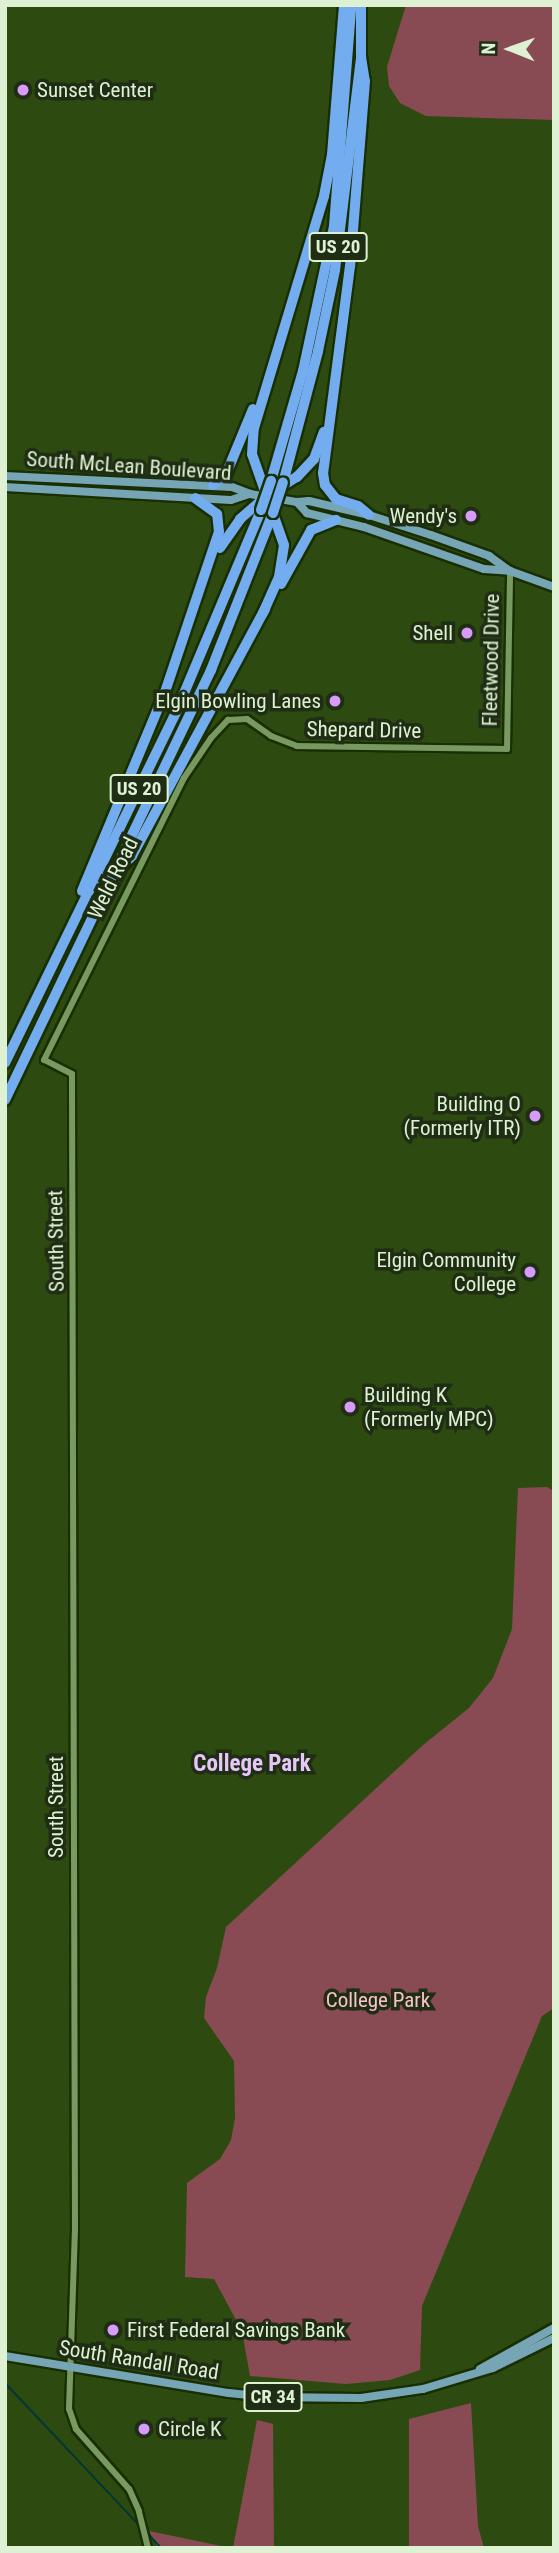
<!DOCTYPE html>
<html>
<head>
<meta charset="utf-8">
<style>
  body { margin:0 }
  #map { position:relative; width:559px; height:2553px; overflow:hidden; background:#2d4b11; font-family:"Roboto Condensed",sans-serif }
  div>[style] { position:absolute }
  .green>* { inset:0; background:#894b53 }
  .stream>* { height:2px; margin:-1px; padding:0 1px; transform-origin:1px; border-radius:1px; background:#023635 }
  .roads { filter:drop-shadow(2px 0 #192f03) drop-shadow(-2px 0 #192f03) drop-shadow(0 2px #192f03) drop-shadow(0 -2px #192f03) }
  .minor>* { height:6px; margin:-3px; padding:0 3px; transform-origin:3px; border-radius:3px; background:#789a60 }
  .major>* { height:8px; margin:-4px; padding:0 4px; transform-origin:4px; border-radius:4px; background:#76a5b6 }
  .highway>* { height:10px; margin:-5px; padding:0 5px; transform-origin:5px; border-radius:5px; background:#74adef }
  .bridges { filter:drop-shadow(2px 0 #192f03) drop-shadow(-2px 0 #192f03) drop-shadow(0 2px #192f03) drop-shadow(0 -2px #192f03) }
  .highway-bridge>* { height:10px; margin:-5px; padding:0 5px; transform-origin:5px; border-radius:5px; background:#74adef }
  .dots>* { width:19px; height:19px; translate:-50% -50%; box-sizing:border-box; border:4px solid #1f2d14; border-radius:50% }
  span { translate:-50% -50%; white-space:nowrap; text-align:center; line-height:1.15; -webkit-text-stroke:7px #1f2d14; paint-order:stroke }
  .shield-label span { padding:2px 5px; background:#1f2d14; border:2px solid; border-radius:5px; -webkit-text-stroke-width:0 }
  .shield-label { font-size:19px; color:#def1d2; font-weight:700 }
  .poi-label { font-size:21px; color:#def1d2 }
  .left { translate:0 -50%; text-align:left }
  .right { translate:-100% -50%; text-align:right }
  .street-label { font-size:21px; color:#def1d2 }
  .park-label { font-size:21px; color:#f8c2c7 }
  .neighbourhood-label { font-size:23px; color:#e7c6fa; font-weight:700 }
  .frame { position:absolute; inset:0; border:7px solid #def1d2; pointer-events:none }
  .north { position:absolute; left:475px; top:14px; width:70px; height:70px; -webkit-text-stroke:5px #1f2d14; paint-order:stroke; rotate:271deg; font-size:19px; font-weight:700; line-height:28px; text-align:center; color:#def1d2 }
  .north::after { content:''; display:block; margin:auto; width:24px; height:32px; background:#def1d2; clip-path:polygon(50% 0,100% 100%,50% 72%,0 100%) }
</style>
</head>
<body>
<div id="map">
  <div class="green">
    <div style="clip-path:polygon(406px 5px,554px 5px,554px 120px,426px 116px,400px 103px,389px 86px,387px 67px)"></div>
    <div style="clip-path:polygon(547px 1487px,554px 1491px,554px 2008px,542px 2016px,422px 2306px,420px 2370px,390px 2380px,346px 2384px,250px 2376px,242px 2331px,214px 2279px,185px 2277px,187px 2183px,220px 2159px,231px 2140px,235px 2118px,234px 2061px,204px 2018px,206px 1997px,217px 1968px,226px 1927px,423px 1745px,469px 1708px,493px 1678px,512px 1629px,518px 1488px)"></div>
    <div style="clip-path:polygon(471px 2403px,478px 2526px,484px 2548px,409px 2548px,409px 2419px)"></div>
    <div style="clip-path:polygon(257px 2420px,273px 2424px,274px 2548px,233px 2548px)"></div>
    <div style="clip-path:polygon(149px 2531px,231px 2548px,158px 2548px)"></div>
  </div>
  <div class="stream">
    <div style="left:5px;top:2383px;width:195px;rotate:46.7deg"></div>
    <div style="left:149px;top:2535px;width:18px;rotate:47deg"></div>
  </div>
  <div class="roads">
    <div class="minor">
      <div style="left:148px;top:2548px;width:38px;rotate:-104deg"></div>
      <div style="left:139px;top:2511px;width:24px;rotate:-114deg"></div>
      <div style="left:129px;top:2489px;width:80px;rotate:-131.5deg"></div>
      <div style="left:76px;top:2429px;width:21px;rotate:-109deg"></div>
      <div style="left:69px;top:2409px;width:178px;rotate:-88.1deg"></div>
      <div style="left:75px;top:2231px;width:1157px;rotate:-90.15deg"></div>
      <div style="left:72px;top:1074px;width:31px;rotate:-153deg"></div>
      <div style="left:44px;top:1060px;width:315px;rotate:-63.6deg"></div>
      <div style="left:184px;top:778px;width:48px;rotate:-56deg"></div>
      <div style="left:211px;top:738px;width:25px;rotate:-47deg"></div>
      <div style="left:228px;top:720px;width:19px;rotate:-3deg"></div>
      <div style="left:247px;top:719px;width:29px;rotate:35deg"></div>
      <div style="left:271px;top:736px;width:28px;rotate:21deg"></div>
      <div style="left:297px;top:746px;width:210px;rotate:0.8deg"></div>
      <div style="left:507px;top:749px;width:178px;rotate:-89deg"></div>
    </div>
    <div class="major">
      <div style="left:5px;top:476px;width:227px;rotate:2.8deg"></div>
      <div style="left:232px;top:487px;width:19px;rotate:21deg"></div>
      <div style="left:250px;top:494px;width:48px;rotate:9.7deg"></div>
      <div style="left:297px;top:502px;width:12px;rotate:-5deg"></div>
      <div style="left:309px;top:501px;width:62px;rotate:13.1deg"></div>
      <div style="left:369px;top:515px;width:65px;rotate:17.9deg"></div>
      <div style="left:431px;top:535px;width:62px;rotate:19.9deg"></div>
      <div style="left:489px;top:556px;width:26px;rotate:36deg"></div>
      <div style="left:5px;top:487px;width:226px;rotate:3.3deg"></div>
      <div style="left:231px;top:500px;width:20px;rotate:-18deg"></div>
      <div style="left:297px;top:502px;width:15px;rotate:48deg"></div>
      <div style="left:307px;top:513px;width:59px;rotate:13.8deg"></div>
      <div style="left:364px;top:527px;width:127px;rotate:19.3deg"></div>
      <div style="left:484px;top:569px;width:26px;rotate:4deg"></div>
      <div style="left:510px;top:571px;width:47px;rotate:20deg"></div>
      <div style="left:5px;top:2356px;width:227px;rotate:9.4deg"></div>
      <div style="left:229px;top:2393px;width:37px;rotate:6deg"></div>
      <div style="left:266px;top:2397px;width:95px;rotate:0.6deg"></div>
      <div style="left:361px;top:2398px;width:63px;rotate:-8.3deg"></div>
      <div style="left:423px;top:2389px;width:73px;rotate:-16.7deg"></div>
      <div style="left:493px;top:2368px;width:68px;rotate:-26.2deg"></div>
      <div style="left:480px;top:2369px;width:85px;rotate:-29deg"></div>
    </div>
    <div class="highway">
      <div style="left:361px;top:57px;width:24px;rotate:81deg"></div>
      <div style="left:365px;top:81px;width:186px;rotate:94.6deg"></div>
      <div style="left:350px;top:266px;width:209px;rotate:97.4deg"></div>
      <div style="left:323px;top:473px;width:12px;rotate:81deg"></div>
      <div style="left:325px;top:485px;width:18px;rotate:52deg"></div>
      <div style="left:336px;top:499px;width:23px;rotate:18deg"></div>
      <div style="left:358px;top:506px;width:14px;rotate:39deg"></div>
      <div style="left:271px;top:481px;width:115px;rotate:-73.8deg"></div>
      <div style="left:303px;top:371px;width:148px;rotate:-77.9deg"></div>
      <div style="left:334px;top:226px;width:218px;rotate:-85.5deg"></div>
      <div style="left:283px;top:483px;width:137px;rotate:-75.1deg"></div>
      <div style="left:318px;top:351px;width:83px;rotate:-78.1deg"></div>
      <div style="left:335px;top:270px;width:215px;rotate:-83deg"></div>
      <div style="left:361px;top:57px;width:52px;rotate:-90deg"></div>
      <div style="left:213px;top:485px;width:19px;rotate:-43deg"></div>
      <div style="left:227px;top:472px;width:68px;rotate:-67.6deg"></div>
      <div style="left:220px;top:548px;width:35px;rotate:-55deg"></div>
      <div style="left:240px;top:519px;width:35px;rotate:-41deg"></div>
      <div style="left:266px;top:496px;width:36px;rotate:-32deg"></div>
      <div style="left:297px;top:477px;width:25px;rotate:-47deg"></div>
      <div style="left:314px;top:459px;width:29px;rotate:-70deg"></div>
      <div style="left:281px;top:584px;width:62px;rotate:-60.9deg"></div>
      <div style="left:311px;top:530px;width:27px;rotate:-22deg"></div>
      <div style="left:263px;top:613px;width:39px;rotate:-66deg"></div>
      <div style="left:279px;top:577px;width:32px;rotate:-81deg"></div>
      <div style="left:284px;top:545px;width:96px;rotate:-109.4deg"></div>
      <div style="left:252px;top:454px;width:26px;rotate:-86deg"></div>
      <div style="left:254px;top:428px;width:242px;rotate:-73.2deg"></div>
      <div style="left:324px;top:196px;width:42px;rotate:-79deg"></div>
      <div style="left:332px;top:155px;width:150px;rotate:-85.4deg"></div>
      <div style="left:121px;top:867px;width:16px;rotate:-45deg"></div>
      <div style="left:132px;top:856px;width:281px;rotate:-61.7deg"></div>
      <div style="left:82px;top:891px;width:216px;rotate:-67.4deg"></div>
      <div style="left:165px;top:692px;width:169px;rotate:-71.4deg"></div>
      <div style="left:219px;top:532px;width:18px;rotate:-96deg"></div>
      <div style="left:217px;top:514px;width:27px;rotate:-144deg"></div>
      <div style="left:5px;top:1063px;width:393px;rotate:-64deg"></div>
      <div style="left:177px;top:710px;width:217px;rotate:-67.2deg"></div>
      <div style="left:5px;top:1100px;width:477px;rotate:-64.4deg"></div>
      <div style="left:211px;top:670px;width:169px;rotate:-68.5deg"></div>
    </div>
  </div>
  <div class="bridges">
    <div class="highway-bridge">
      <div style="left:261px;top:510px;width:31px;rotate:-71deg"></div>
      <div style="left:273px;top:513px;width:32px;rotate:-72deg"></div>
    </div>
  </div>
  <div class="dots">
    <div style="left:23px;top:90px;background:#d79bf9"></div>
    <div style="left:471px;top:516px;background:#d79bf9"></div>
    <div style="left:467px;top:633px;background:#d79bf9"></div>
    <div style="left:335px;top:701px;background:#d79bf9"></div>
    <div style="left:535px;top:1116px;background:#d79bf9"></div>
    <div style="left:530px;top:1272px;background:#d79bf9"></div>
    <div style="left:350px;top:1407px;background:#d79bf9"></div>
    <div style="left:113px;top:2330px;background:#d79bf9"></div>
    <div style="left:144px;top:2429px;background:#d79bf9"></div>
  </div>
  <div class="shield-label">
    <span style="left:338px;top:247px">US 20</span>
    <span style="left:139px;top:789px">US 20</span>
    <span style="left:273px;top:2397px">CR 34</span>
  </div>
  <div class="poi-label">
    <span class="left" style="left:37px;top:90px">Sunset Center</span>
    <span class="right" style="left:457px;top:516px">Wendy's</span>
    <span class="right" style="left:453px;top:633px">Shell</span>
    <span class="right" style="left:321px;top:701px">Elgin Bowling Lanes</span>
    <span class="right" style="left:521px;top:1116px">Building O<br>(Formerly ITR)</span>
    <span class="right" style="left:516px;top:1272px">Elgin Community<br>College</span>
    <span class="left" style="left:364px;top:1407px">Building K<br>(Formerly MPC)</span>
    <span class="left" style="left:127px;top:2330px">First Federal Savings Bank</span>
    <span class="left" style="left:158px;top:2429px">Circle K</span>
  </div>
  <div class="street-label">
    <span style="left:129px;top:466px;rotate:4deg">South McLean Boulevard</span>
    <span style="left:491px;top:660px;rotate:-89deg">Fleetwood Drive</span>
    <span style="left:364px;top:730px;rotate:1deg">Shepard Drive</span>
    <span style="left:113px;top:878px;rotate:-64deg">Weld Road</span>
    <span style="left:56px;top:1241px;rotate:-91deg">South Street</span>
    <span style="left:56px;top:1807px;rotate:-90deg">South Street</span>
    <span style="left:139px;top:2360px;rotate:9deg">South Randall Road</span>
  </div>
  <div class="park-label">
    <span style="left:378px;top:2000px">College Park</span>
  </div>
  <div class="neighbourhood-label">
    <span style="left:252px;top:1764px">College Park</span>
  </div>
  <div class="frame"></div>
  <div class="north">N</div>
</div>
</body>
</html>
